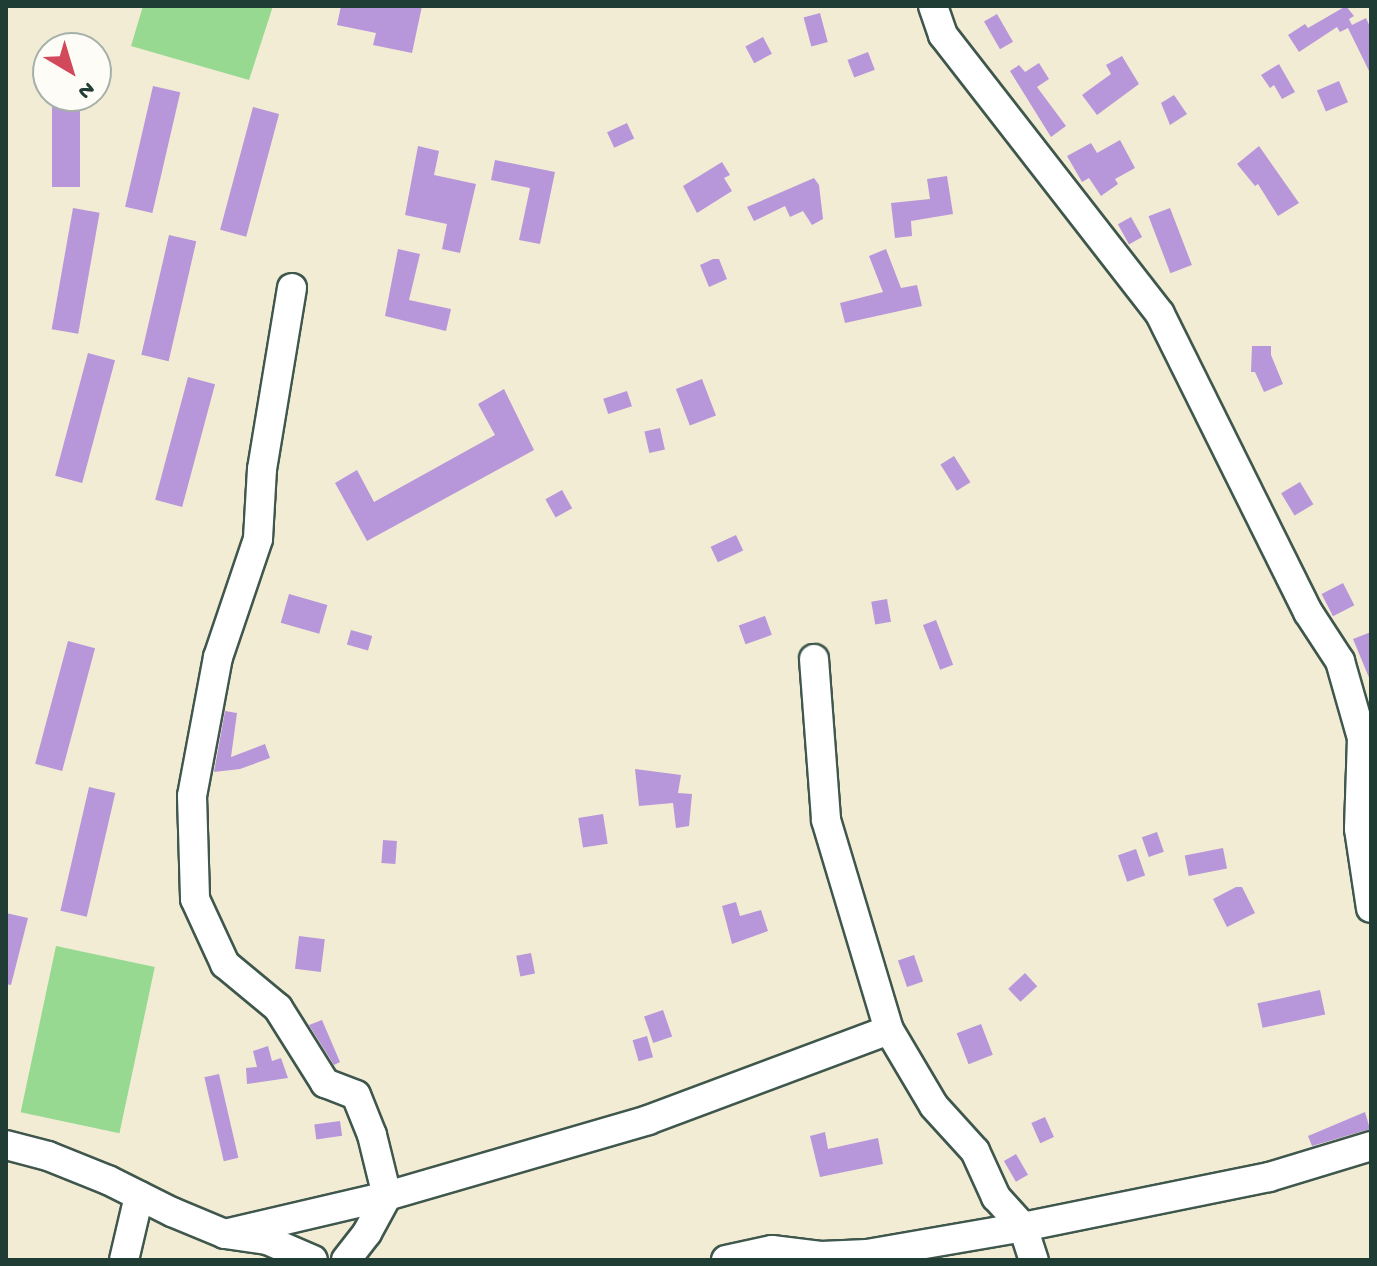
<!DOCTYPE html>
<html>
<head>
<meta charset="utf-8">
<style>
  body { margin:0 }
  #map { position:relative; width:1377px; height:1266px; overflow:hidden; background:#f2ecd5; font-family:"Gochi Hand",sans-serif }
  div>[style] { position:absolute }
  .green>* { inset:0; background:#97d991; transform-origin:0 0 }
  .building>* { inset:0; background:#b797d9; transform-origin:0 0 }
  .roads { filter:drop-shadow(2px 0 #3f574c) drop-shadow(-2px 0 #3f574c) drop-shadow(0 2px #3f574c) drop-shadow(0 -2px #3f574c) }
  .minor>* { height:28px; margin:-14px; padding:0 14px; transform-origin:14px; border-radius:14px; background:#fff }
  span { translate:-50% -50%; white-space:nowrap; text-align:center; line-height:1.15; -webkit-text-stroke:6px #fdfcf7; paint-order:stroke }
  .frame { position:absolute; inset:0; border:8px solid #1f3d34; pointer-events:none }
  .north { position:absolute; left:32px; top:32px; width:80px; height:80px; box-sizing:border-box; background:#fdfcf7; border:2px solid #a4b0a9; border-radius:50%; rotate:142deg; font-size:22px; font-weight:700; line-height:32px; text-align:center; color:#1f3d34 }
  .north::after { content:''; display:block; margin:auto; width:28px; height:36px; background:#d1495b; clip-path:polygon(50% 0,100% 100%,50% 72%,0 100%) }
</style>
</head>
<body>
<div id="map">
  <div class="green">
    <div style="clip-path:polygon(143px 6px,273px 6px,249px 80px,131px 46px)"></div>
    <div style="left:56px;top:946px;width:101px;height:170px;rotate:12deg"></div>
  </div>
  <div class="building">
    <div style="clip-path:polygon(341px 6px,422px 6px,412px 53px,373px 45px,376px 33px,337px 25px)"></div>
    <div style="clip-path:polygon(1346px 6px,1354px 16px,1349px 19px,1352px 25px,1366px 18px,1371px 29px,1371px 75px,1348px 28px,1340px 32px,1337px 27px,1299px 52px,1288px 35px,1305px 24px,1308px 28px)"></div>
    <div style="left:820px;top:13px;width:30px;height:17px;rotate:75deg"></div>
    <div style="left:997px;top:14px;width:32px;height:15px;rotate:60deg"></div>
    <div style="left:763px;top:37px;width:19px;height:20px;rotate:62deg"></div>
    <div style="left:868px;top:52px;width:19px;height:22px;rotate:69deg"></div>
    <div style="clip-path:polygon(1122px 56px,1139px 84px,1097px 115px,1082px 95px,1111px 74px,1106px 65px)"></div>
    <div style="clip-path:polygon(1039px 63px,1049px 79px,1037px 87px,1066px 126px,1051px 137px,1010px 71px,1019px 65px,1025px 72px)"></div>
    <div style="clip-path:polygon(1279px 64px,1295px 92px,1282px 99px,1274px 85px,1270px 88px,1261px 75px)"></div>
    <div style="left:1339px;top:81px;width:23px;height:24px;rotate:67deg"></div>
    <div style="left:153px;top:86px;width:28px;height:124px;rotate:13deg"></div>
    <div style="clip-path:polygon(1174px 95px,1187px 114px,1170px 125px,1161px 103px)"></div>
    <div style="left:52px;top:96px;width:28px;height:91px"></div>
    <div style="left:253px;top:107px;width:27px;height:127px;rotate:15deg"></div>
    <div style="left:627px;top:123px;width:17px;height:22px;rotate:65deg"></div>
    <div style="clip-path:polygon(1120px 140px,1135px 168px,1115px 179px,1118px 184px,1101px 196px,1089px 178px,1082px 182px,1067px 156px,1091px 143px,1097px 153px)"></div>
    <div style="clip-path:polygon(418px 146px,439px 151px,434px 175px,476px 184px,460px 253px,442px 249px,447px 224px,405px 215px)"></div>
    <div style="clip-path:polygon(1259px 146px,1299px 203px,1278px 216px,1258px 184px,1255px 186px,1237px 164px)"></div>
    <div style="clip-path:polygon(495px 160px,555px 172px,540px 244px,519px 240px,530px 188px,491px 180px)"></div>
    <div style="clip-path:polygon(722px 162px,730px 175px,724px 178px,732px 191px,697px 213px,683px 186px)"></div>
    <div style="clip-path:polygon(947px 176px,953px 214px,911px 221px,912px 236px,895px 238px,891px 203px,930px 199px,927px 179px)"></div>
    <div style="clip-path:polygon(814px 178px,819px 185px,823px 219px,812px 225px,803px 211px,790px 217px,785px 206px,754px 221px,747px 207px)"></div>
    <div style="left:73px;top:208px;width:27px;height:123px;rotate:10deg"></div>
    <div style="left:1170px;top:208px;width:61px;height:23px;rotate:69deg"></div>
    <div style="left:1131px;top:217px;width:23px;height:15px;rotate:61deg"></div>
    <div style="left:169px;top:235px;width:28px;height:123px;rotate:13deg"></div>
    <div style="clip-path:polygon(398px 249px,420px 254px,409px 300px,451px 309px,446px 331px,385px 316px)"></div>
    <div style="clip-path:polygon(886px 249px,901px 288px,917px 285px,922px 306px,845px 323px,840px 303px,883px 292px,869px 256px)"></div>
    <div style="clip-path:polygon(713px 259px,719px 259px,727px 279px,709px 287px,700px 265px)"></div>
    <div style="clip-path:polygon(1252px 346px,1271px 346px,1271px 355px,1283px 384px,1264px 392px,1255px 372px,1251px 372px)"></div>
    <div style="left:88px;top:353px;width:28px;height:127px;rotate:15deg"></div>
    <div style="left:188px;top:377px;width:28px;height:127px;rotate:15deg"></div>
    <div style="left:702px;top:379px;width:39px;height:28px;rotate:69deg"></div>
    <div style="clip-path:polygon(504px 389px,534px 450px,367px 541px,335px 483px,357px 470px,374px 502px,495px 435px,478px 404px)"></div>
    <div style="left:627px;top:391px;width:16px;height:25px;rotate:72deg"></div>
    <div style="left:660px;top:428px;width:22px;height:16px;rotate:77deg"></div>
    <div style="left:954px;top:456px;width:31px;height:16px;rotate:58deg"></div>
    <div style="left:1300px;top:482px;width:26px;height:22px;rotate:59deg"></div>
    <div style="left:562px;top:490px;width:21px;height:19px;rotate:61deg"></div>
    <div style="left:736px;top:535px;width:17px;height:28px;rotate:65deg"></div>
    <div style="left:1343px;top:583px;width:25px;height:24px;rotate:63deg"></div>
    <div style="left:289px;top:594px;width:40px;height:30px;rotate:16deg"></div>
    <div style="left:887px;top:599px;width:23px;height:16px;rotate:80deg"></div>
    <div style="left:765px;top:616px;width:20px;height:28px;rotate:70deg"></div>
    <div style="left:936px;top:620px;width:48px;height:14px;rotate:69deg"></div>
    <div style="left:351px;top:630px;width:22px;height:15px;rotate:16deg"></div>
    <div style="clip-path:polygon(1371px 632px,1371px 680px,1370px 680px,1353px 639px)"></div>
    <div style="left:68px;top:641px;width:28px;height:127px;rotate:15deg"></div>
    <div style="clip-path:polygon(225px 711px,237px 713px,231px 757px,265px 744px,270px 758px,240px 769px,214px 772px)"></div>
    <div style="clip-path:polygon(635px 769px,681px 775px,678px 793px,692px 794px,689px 826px,676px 828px,673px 803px,639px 806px)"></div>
    <div style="left:89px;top:787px;width:27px;height:127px;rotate:13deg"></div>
    <div style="left:603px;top:814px;width:30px;height:25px;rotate:81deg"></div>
    <div style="left:1157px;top:832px;width:21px;height:16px;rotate:71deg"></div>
    <div style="left:383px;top:840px;width:14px;height:23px;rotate:4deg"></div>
    <div style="left:1223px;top:848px;width:21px;height:39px;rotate:79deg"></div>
    <div style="left:1136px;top:849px;width:28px;height:19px;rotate:71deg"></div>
    <div style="clip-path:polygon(1236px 887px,1242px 887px,1255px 913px,1227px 927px,1213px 899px)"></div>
    <div style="clip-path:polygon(736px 902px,740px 916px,761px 910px,768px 931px,732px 944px,722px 906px)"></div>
    <div style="clip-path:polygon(6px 913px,28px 918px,11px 985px,6px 984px)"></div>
    <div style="left:299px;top:936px;width:26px;height:33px;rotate:7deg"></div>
    <div style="left:531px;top:953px;width:21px;height:15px;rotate:79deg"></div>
    <div style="left:914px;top:955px;width:28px;height:17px;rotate:71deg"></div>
    <div style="left:1025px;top:973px;width:18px;height:23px;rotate:47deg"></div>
    <div style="left:1320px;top:990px;width:25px;height:64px;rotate:78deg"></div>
    <div style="left:663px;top:1010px;width:28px;height:20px;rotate:71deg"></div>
    <div style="clip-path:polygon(322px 1020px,340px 1062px,334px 1065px,309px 1025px)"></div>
    <div style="left:981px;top:1024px;width:33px;height:26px;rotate:69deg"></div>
    <div style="left:647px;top:1036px;width:22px;height:15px;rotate:74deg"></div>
    <div style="clip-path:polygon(268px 1046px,272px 1061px,281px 1058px,288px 1078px,247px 1084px,246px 1068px,257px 1067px,253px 1051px)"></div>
    <div style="left:219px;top:1074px;width:86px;height:15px;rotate:77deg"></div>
    <div style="clip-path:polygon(1365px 1112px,1370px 1129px,1312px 1146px,1308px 1136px)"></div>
    <div style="left:1045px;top:1117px;width:22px;height:15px;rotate:66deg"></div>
    <div style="left:340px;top:1121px;width:15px;height:26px;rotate:82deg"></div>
    <div style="clip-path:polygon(825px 1132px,828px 1149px,878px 1138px,883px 1164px,820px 1177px,810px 1136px)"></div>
    <div style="left:1016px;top:1154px;width:24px;height:14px;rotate:60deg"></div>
  </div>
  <div class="roads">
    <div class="minor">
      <div style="left:933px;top:6px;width:31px;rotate:71deg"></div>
      <div style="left:943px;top:35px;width:353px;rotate:52.1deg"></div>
      <div style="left:1160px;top:314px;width:333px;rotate:63.6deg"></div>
      <div style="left:1308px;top:612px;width:59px;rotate:56.9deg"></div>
      <div style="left:1340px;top:661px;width:80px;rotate:74.1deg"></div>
      <div style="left:1362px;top:738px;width:91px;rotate:91.9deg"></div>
      <div style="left:1359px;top:829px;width:80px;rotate:81.4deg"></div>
      <div style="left:292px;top:288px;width:183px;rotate:99.4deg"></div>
      <div style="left:262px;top:469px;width:70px;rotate:93.3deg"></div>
      <div style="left:258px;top:539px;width:125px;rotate:108.7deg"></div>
      <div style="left:218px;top:657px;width:141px;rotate:100.6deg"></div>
      <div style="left:192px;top:796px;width:103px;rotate:88.3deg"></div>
      <div style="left:195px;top:899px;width:72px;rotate:65.2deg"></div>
      <div style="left:225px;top:964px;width:69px;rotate:39.7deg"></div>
      <div style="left:278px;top:1008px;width:89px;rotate:57.9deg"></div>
      <div style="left:325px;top:1083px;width:33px;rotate:21deg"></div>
      <div style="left:356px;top:1095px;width:43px;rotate:68.2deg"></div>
      <div style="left:372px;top:1135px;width:63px;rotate:76.2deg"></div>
      <div style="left:387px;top:1196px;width:42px;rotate:118.4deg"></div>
      <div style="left:367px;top:1233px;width:34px;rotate:128deg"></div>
      <div style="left:814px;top:659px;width:161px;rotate:85.7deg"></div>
      <div style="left:826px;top:820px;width:219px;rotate:73.3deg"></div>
      <div style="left:889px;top:1030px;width:88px;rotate:59.4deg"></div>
      <div style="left:934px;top:1106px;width:61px;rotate:47.7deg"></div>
      <div style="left:975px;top:1151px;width:51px;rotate:65.5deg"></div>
      <div style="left:996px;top:1197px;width:40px;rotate:48deg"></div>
      <div style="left:1023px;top:1227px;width:35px;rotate:72deg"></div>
      <div style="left:6px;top:1145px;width:43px;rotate:14.7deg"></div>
      <div style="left:48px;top:1156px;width:65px;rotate:21.8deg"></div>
      <div style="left:108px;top:1180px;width:72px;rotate:26.6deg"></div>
      <div style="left:172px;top:1212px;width:57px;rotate:22.5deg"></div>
      <div style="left:225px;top:1234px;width:42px;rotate:8.1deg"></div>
      <div style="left:267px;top:1240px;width:50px;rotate:23.5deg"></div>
      <div style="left:225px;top:1234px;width:166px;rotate:-13.2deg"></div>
      <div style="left:387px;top:1196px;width:272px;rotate:-16.2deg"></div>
      <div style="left:648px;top:1120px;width:257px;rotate:-20.5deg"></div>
      <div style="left:124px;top:1260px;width:66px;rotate:-76.8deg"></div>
      <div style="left:726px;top:1260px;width:47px;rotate:-12.3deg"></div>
      <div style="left:772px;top:1250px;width:49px;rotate:7deg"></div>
      <div style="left:821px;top:1256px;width:46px;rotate:-2.5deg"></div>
      <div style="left:867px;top:1254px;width:158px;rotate:-9.8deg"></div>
      <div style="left:1023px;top:1227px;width:251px;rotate:-11.5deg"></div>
      <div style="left:1269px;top:1177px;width:107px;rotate:-16.9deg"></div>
    </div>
  </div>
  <div class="frame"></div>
  <div class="north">N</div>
</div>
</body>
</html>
